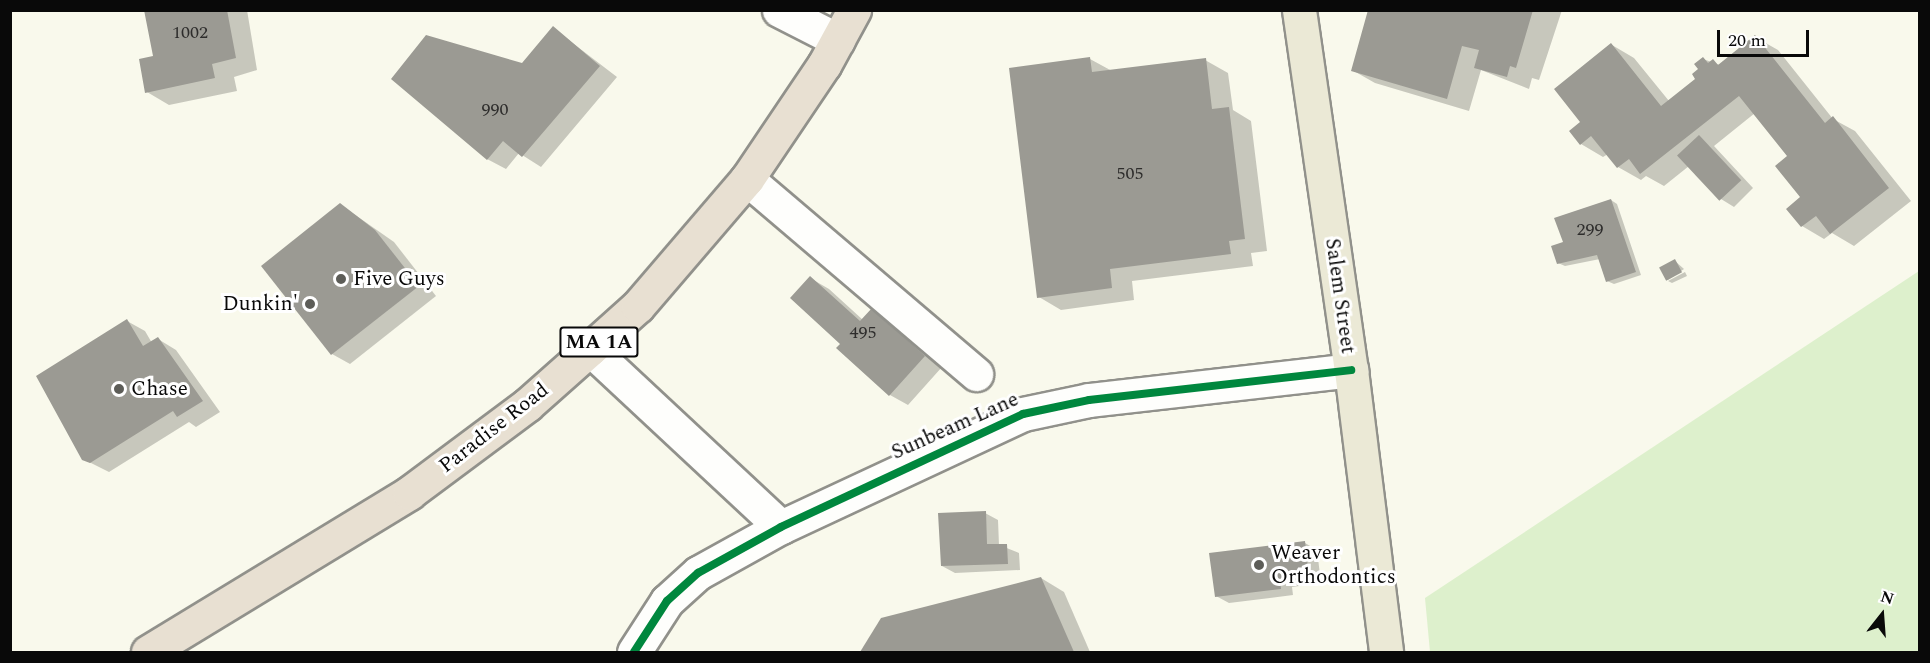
<!DOCTYPE html>
<html>
<head>
<meta charset="utf-8">
<style>
  body { margin:0 }
  #map { position:relative; width:1930px; height:663px; overflow:hidden; background:#f9f9ec; font-family:Spectral,serif }
  div>[style] { position:absolute }
  .green>* { inset:0; background:#ddf0cc }
  .shadow>* { inset:0; background:#0003 }
  .building>* { inset:0; background:#9b9a93; transform-origin:0 0 }
  .roads { filter:drop-shadow(2px 0 #91918b) drop-shadow(-2px 0 #91918b) drop-shadow(0 2px #91918b) drop-shadow(0 -2px #91918b) }
  .minor>* { height:33px; margin:-16.5px; padding:0 16.5px; transform-origin:16.5px; border-radius:16.5px; background:#fefefc }
  .major>* { height:33px; margin:-16.5px; padding:0 16.5px; transform-origin:16.5px; border-radius:16.5px; background:#ebe9d6 }
  .highway>* { height:33px; margin:-16.5px; padding:0 16.5px; transform-origin:16.5px; border-radius:16.5px; background:#e8e0d2 }
  .cycleway>* { height:8px; margin:-4px; padding:0 4px; transform-origin:4px; border-radius:4px; background:#00873e }
  .dots>* { width:16px; height:16px; translate:-50% -50%; box-sizing:border-box; border:3px solid #fff; border-radius:50% }
  span { translate:-50% -50%; white-space:nowrap; text-align:center; line-height:1.15; -webkit-text-stroke:6px #fff; paint-order:stroke }
  .number-label { font-size:18px; color:#2e2d2c }
  .number-label span { -webkit-text-stroke-width:0 }
  .shield-label span { padding:2px 4px; background:#fff; border:2px solid; border-radius:4px; -webkit-text-stroke-width:0 }
  .shield-label { font-size:20px; color:#090909; font-weight:700 }
  .poi-label { font-size:21px; color:#090909 }
  .left { translate:0 -50%; text-align:left }
  .right { translate:-100% -50%; text-align:right }
  .street-label { font-size:21px; color:#090909 }
  .frame { position:absolute; inset:0; border:12px solid #090909; pointer-events:none }
  .north { position:absolute; left:1852px; top:585px; width:60px; height:60px; -webkit-text-stroke:4px #fff; paint-order:stroke; rotate:17deg; font-size:16px; font-weight:700; line-height:24px; text-align:center; color:#090909 }
  .north::after { content:''; display:block; margin:auto; width:21px; height:27px; background:#090909; clip-path:polygon(50% 0,100% 100%,50% 72%,0 100%) }
  .scale { position:absolute; left:1717px; top:30px; width:92px; height:27px; box-sizing:border-box; border:3px solid #090909; border-top:0; padding-left:8px; font-size:18px; line-height:21px; white-space:nowrap; color:#090909; -webkit-text-stroke:4px #fff; paint-order:stroke }
</style>
</head>
<body>
<div id="map">
  <div class="green">
    <div style="clip-path:polygon(1919px 271px,1919px 652px,1430px 652px,1425px 598px)"></div>
  </div>
  <div class="shadow">
    <div style="clip-path:polygon(146px 10px,247px 10px,257px 70px,234px 77px,237px 91px,169px 105px,147px 92px,155px 57px)"></div>
    <div style="clip-path:polygon(1370px 10px,1562px 10px,1539px 80px,1532px 78px,1529px 89px,1481px 70px,1469px 111px,1375px 83px,1352px 70px)"></div>
    <div style="clip-path:polygon(553px 28px,617px 77px,541px 167px,519px 153px,506px 169px,487px 159px,522px 65px)"></div>
    <div style="clip-path:polygon(1755px 37px,1778px 50px,1833px 119px,1855px 131px,1911px 201px,1854px 246px,1832px 233px,1824px 239px,1802px 226px,1802px 197px,1790px 157px,1755px 113px,1714px 146px,1753px 188px,1734px 207px,1721px 199px,1689px 166px,1664px 186px,1646px 176px,1641px 180px,1618px 167px,1608px 154px,1603px 157px,1581px 144px,1582px 122px,1612px 45px,1634px 58px,1669px 101px,1697px 79px,1703px 59px,1720px 65px)"></div>
    <div style="clip-path:polygon(1090px 59px,1112px 71px,1205px 60px,1228px 73px,1233px 110px,1251px 121px,1267px 251px,1251px 253px,1253px 266px,1132px 281px,1134px 300px,1061px 310px,1039px 297px)"></div>
    <div style="clip-path:polygon(1611px 200px,1617px 204px,1641px 275px,1614px 284px,1607px 281px,1600px 259px,1565px 266px,1558px 263px,1564px 243px)"></div>
    <div style="clip-path:polygon(341px 205px,394px 242px,436px 296px,350px 364px,332px 354px)"></div>
    <div style="clip-path:polygon(1675px 261px,1684px 269px,1668px 280px,1666px 280px)"></div>
    <div style="clip-path:polygon(1685px 272px,1687px 276px,1672px 283px,1668px 281px)"></div>
    <div style="clip-path:polygon(810px 278px,829px 289px,863px 320px,872px 310px,890px 320px,942px 367px,908px 405px,890px 395px)"></div>
    <div style="clip-path:polygon(127px 321px,145px 331px,152px 343px,158px 339px,176px 350px,220px 412px,196px 427px,189px 422px,109px 472px,83px 459px)"></div>
    <div style="clip-path:polygon(985px 513px,998px 520px,999px 545px,1019px 553px,1020px 570px,955px 573px,942px 566px)"></div>
    <div style="clip-path:polygon(1305px 543px,1317px 550px,1321px 583px,1292px 587px,1293px 595px,1229px 603px,1216px 596px)"></div>
    <div style="clip-path:polygon(1041px 578px,1064px 592px,1090px 652px,862px 652px,882px 619px)"></div>
  </div>
  <div class="building">
    <div style="clip-path:polygon(144px 10px,227px 10px,236px 58px,212px 64px,215px 78px,145px 93px,139px 59px,153px 56px)"></div>
    <div style="clip-path:polygon(1368px 10px,1533px 10px,1516px 68px,1510px 66px,1507px 77px,1474px 68px,1479px 50px,1462px 46px,1447px 99px,1351px 71px)"></div>
    <div style="clip-path:polygon(553px 26px,600px 66px,522px 157px,503px 141px,487px 160px,391px 79px,426px 35px,522px 63px)"></div>
    <div style="clip-path:polygon(1755px 35px,1825px 123px,1833px 116px,1889px 188px,1830px 234px,1816px 216px,1801px 227px,1786px 209px,1800px 197px,1775px 166px,1787px 156px,1739px 96px,1640px 174px,1629px 159px,1617px 168px,1591px 136px,1580px 145px,1569px 131px,1580px 122px,1554px 89px,1611px 43px,1661px 106px,1695px 79px,1692px 74px,1698px 69px,1694px 64px,1703px 57px,1708px 63px,1713px 59px,1718px 65px)"></div>
    <div style="clip-path:polygon(1090px 57px,1092px 72px,1206px 58px,1212px 109px,1229px 107px,1245px 239px,1229px 241px,1231px 254px,1110px 269px,1112px 288px,1037px 298px,1009px 68px)"></div>
    <div style="left:1699px;top:135px;width:62px;height:30px;rotate:47deg"></div>
    <div style="clip-path:polygon(1611px 199px,1636px 272px,1606px 282px,1597px 255px,1557px 264px,1551px 246px,1563px 242px,1554px 218px)"></div>
    <div style="clip-path:polygon(340px 203px,375px 230px,419px 286px,331px 355px,261px 266px)"></div>
    <div style="left:1675px;top:259px;width:15px;height:18px;rotate:62deg"></div>
    <div style="clip-path:polygon(810px 276px,860px 321px,872px 308px,925px 356px,889px 396px,836px 348px,840px 344px,790px 298px)"></div>
    <div style="clip-path:polygon(127px 319px,143px 346px,158px 337px,203px 401px,177px 417px,173px 411px,90px 463px,82px 460px,36px 376px)"></div>
    <div style="clip-path:polygon(986px 511px,987px 544px,1007px 544px,1008px 564px,941px 566px,938px 513px)"></div>
    <div style="clip-path:polygon(1305px 541px,1309px 576px,1280px 580px,1281px 589px,1215px 597px,1209px 553px)"></div>
    <div style="clip-path:polygon(1041px 577px,1074px 652px,860px 652px,881px 618px)"></div>
  </div>
  <div class="roads">
    <div class="minor">
      <div style="left:779px;top:10px;width:66px;rotate:27deg"></div>
      <div style="left:747px;top:179px;width:301px;rotate:40.4deg"></div>
      <div style="left:590px;top:349px;width:261px;rotate:43deg"></div>
      <div style="left:634px;top:652px;width:61px;rotate:-57.1deg"></div>
      <div style="left:667px;top:601px;width:42px;rotate:-42.1deg"></div>
      <div style="left:698px;top:573px;width:95px;rotate:-29deg"></div>
      <div style="left:781px;top:527px;width:267px;rotate:-25deg"></div>
      <div style="left:1023px;top:414px;width:67px;rotate:-12deg"></div>
      <div style="left:1089px;top:400px;width:264px;rotate:-6.5deg"></div>
    </div>
    <div class="major">
      <div style="left:1299px;top:10px;width:364px;rotate:81.8deg"></div>
      <div style="left:1351px;top:370px;width:284px;rotate:82.9deg"></div>
    </div>
    <div class="highway">
      <div style="left:148px;top:652px;width:306px;rotate:-31.3deg"></div>
      <div style="left:409px;top:493px;width:147px;rotate:-36.7deg"></div>
      <div style="left:527px;top:405px;width:84px;rotate:-41.6deg"></div>
      <div style="left:590px;top:349px;width:64px;rotate:-41.9deg"></div>
      <div style="left:638px;top:306px;width:167px;rotate:-49.4deg"></div>
      <div style="left:747px;top:179px;width:138px;rotate:-56deg"></div>
      <div style="left:824px;top:65px;width:63px;rotate:-61.4deg"></div>
    </div>
  </div>
  <div class="cycleway">
    <div style="left:634px;top:652px;width:61px;rotate:-57.1deg"></div>
    <div style="left:667px;top:601px;width:42px;rotate:-42.1deg"></div>
    <div style="left:698px;top:573px;width:95px;rotate:-29deg"></div>
    <div style="left:781px;top:527px;width:267px;rotate:-25deg"></div>
    <div style="left:1023px;top:414px;width:67px;rotate:-12deg"></div>
    <div style="left:1089px;top:400px;width:264px;rotate:-6.5deg"></div>
  </div>
  <div class="dots">
    <div style="left:341px;top:279px;background:#5d5d58"></div>
    <div style="left:310px;top:304px;background:#5d5d58"></div>
    <div style="left:119px;top:389px;background:#5d5d58"></div>
    <div style="left:1259px;top:565px;background:#5d5d58"></div>
  </div>
  <div class="number-label">
    <span style="left:190px;top:33px">1002</span>
    <span style="left:495px;top:110px">990</span>
    <span style="left:1130px;top:174px">505</span>
    <span style="left:1590px;top:230px">299</span>
    <span style="left:863px;top:333px">495</span>
  </div>
  <div class="shield-label">
    <span style="left:599px;top:342px">MA 1A</span>
  </div>
  <div class="poi-label">
    <span class="left" style="left:353px;top:279px">Five Guys</span>
    <span class="right" style="left:298px;top:304px">Dunkin'</span>
    <span class="left" style="left:131px;top:389px">Chase</span>
    <span class="left" style="left:1271px;top:565px">Weaver<br>Orthodontics</span>
  </div>
  <div class="street-label">
    <span style="left:1340px;top:296px;rotate:82deg">Salem Street</span>
    <span style="left:955px;top:426px;rotate:-24deg">Sunbeam Lane</span>
    <span style="left:494px;top:428px;rotate:-38deg">Paradise Road</span>
  </div>
  <div class="frame"></div>
  <div class="north">N</div>
  <div class="scale">20 m</div>
</div>
</body>
</html>
